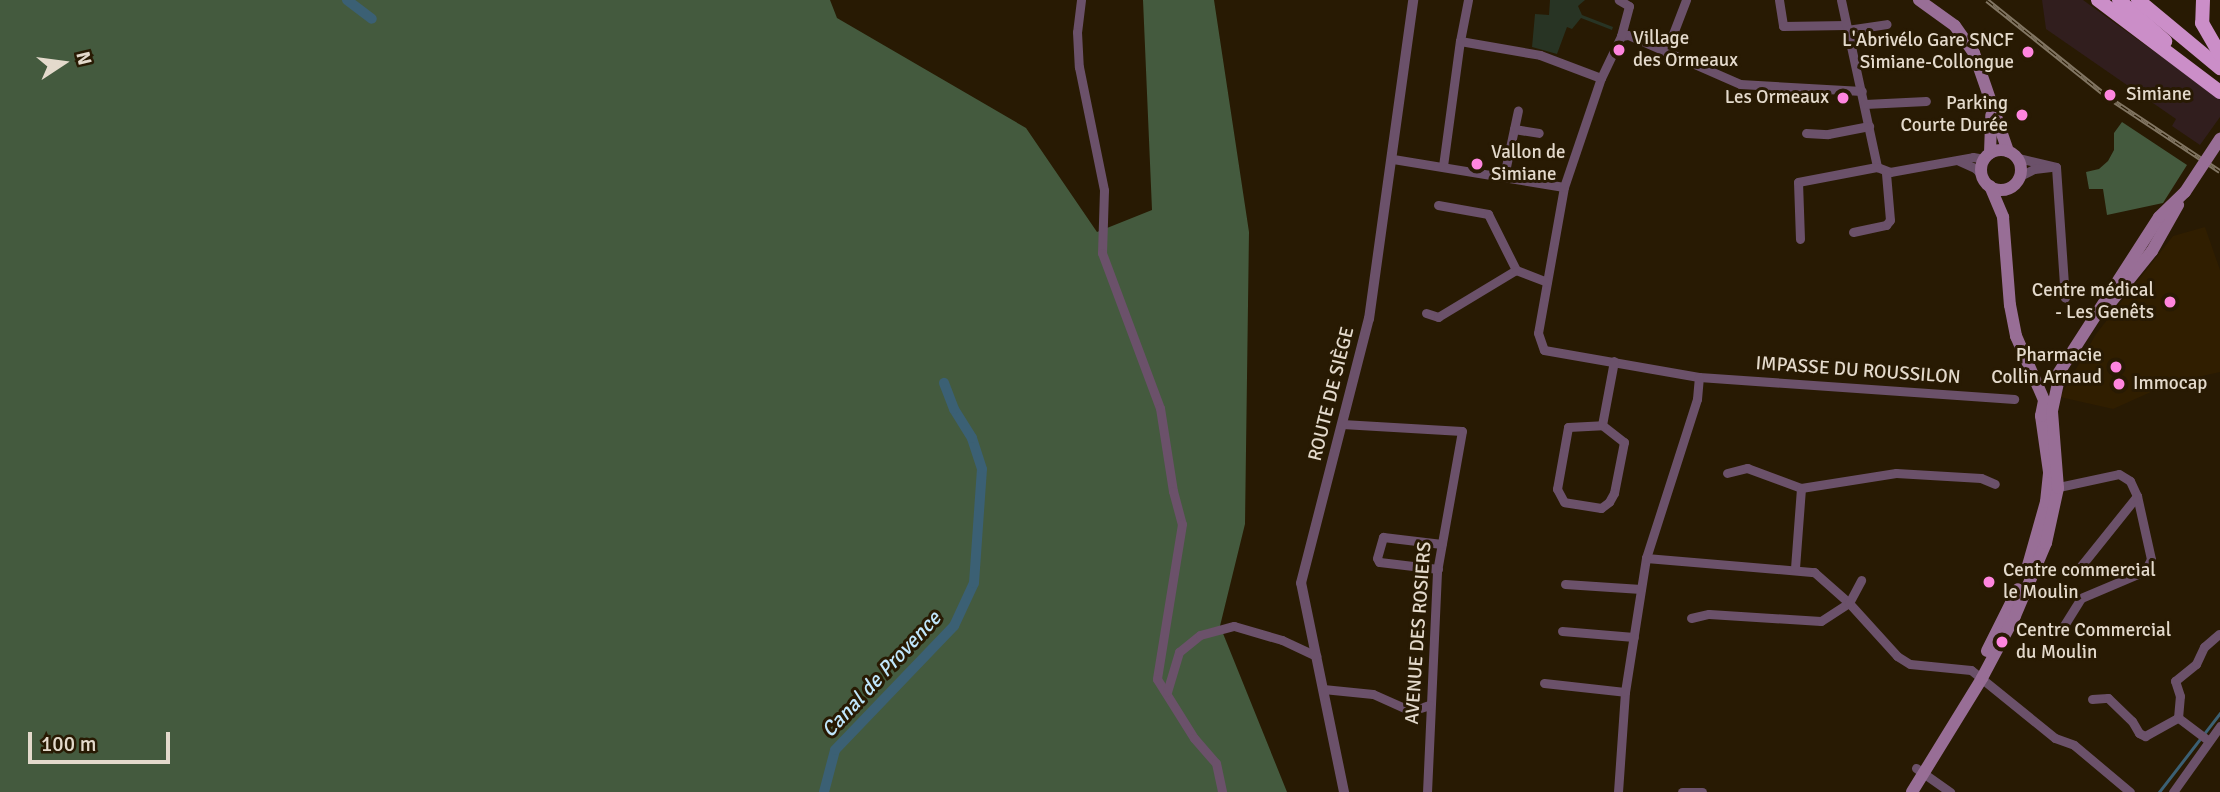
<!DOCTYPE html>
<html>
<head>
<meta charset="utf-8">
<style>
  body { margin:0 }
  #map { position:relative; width:2220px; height:792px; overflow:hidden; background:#281a03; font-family:Signika,sans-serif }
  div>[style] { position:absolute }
  .industrial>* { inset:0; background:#311e1e }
  .built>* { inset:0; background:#301e00 }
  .green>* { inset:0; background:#283424 }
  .forest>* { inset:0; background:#445a3e }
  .stream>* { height:2.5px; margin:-1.25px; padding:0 1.25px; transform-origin:1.25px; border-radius:1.25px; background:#3b6074 }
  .canal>* { height:10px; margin:-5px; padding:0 5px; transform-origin:5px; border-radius:5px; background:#3b6074 }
  .minor>* { height:9px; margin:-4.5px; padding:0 4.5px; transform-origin:4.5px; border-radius:4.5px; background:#6b516a }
  .tertiary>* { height:10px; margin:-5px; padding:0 5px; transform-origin:5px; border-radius:5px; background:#6b516a }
  .secondary>* { height:12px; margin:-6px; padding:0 6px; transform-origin:6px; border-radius:6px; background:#986e96 }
  .secondary>.ring { margin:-6px; padding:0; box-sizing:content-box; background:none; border:12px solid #986e96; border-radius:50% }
  .trunk>* { height:14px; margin:-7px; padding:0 7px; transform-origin:7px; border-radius:7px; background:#cb8ec8 }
  .rail>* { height:5px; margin-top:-2.5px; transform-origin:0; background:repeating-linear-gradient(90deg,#281a03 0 8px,#827663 0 16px); box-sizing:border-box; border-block:2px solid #827663 }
  .secondary-bridge>* { height:12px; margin:-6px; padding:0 6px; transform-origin:6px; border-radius:6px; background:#986e96 }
  .dots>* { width:19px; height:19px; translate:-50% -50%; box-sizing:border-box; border:4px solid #281a03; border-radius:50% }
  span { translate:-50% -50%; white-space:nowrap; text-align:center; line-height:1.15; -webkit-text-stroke:6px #281a03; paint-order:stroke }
  .poi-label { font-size:19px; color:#e4dacc }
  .left { translate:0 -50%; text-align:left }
  .right { translate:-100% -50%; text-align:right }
  .street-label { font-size:19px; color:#e4dacc }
  .water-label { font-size:21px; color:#c0e6fc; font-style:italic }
  .north { position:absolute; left:28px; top:28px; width:70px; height:70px; -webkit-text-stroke:5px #281a03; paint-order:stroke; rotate:77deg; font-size:19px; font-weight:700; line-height:28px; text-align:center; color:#e4dacc }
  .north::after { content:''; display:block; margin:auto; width:24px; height:32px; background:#e4dacc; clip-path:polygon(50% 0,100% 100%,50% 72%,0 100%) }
  .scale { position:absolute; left:28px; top:732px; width:142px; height:32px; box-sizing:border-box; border:4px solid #e4dacc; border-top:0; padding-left:9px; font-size:21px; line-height:24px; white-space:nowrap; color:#e4dacc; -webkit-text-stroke:5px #281a03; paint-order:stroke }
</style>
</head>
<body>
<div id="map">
  <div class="industrial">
    <div style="clip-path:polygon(2042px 0,2083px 0,2220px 99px,2220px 117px,2200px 145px,2172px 126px,2176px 119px,2046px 29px)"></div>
  </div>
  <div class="built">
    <div style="clip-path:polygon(2205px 227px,2220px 270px,2220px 372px,2171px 383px,2113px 409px,2060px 397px,2096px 334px,2173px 236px)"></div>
  </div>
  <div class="green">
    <div style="clip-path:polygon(1550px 0,1585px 0,1578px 6px,1582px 15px,1613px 27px,1612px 30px,1581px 18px,1572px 29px,1567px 27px,1557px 54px,1532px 47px,1535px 14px,1549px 15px)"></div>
  </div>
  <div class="forest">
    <div style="clip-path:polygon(0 0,830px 0,837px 18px,1026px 128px,1097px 232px,1152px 210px,1143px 0,1214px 0,1249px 232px,1245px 524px,1220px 626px,1287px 792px,0 792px)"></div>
    <div style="clip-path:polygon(2122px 122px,2187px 165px,2163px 203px,2107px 215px,2103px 189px,2089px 189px,2086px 172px,2099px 169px,2108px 161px,2114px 150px,2114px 133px)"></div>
  </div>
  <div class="stream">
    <div style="left:2159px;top:792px;width:100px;rotate:-52.3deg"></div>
  </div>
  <div class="canal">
    <div style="left:347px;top:0;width:31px;rotate:37deg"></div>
    <div style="left:824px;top:792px;width:43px;rotate:-75.3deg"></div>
    <div style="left:835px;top:750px;width:172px;rotate:-46.2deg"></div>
    <div style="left:954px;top:626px;width:47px;rotate:-65.1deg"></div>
    <div style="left:974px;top:583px;width:114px;rotate:-86deg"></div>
    <div style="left:982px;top:469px;width:33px;rotate:-108deg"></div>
    <div style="left:972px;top:438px;width:34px;rotate:-122deg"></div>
    <div style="left:954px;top:409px;width:28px;rotate:-111deg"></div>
  </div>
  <div class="minor">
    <div style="left:1081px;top:0;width:32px;rotate:97deg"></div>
    <div style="left:1077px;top:32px;width:35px;rotate:87deg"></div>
    <div style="left:1079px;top:67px;width:126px;rotate:78.5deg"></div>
    <div style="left:1104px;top:190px;width:63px;rotate:91.8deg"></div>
    <div style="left:1102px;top:253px;width:165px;rotate:69.5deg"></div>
    <div style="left:1160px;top:408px;width:84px;rotate:81.1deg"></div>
    <div style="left:1173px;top:491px;width:34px;rotate:75deg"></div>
    <div style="left:1182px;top:524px;width:157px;rotate:99.2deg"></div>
    <div style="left:1157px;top:679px;width:70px;rotate:57.9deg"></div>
    <div style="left:1194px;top:738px;width:33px;rotate:49deg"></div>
    <div style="left:1216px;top:763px;width:30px;rotate:78deg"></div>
    <div style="left:1779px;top:0;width:26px;rotate:81deg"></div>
    <div style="left:1783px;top:26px;width:63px;rotate:-0.9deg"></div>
    <div style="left:1841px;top:0;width:171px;rotate:77.8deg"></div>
    <div style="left:1877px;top:167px;width:14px;rotate:21deg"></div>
    <div style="left:1890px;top:172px;width:84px;rotate:-10.2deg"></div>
    <div style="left:1973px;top:157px;width:11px;rotate:10deg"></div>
    <div style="left:1847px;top:30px;width:40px;rotate:-8.5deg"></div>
    <div style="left:1621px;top:36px;width:7px;rotate:-8deg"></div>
    <div style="left:1628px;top:35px;width:122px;rotate:23.6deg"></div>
    <div style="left:1740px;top:84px;width:122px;rotate:3.3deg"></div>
    <div style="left:1460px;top:41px;width:42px;rotate:-79deg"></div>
    <div style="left:1666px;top:52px;width:56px;rotate:-69deg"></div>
    <div style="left:1865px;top:104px;width:61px;rotate:-2.8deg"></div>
    <div style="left:1514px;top:129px;width:25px;rotate:9deg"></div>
    <div style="left:1806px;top:133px;width:22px;rotate:3deg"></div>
    <div style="left:1828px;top:134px;width:42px;rotate:-11deg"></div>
    <div style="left:2018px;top:158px;width:39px;rotate:13deg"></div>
    <div style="left:1393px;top:159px;width:173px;rotate:9.3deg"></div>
    <div style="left:1564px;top:187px;width:148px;rotate:100.1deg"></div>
    <div style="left:1538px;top:333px;width:18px;rotate:71deg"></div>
    <div style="left:1544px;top:350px;width:157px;rotate:9.9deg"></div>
    <div style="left:1699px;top:377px;width:316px;rotate:4deg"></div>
    <div style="left:1959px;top:161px;width:17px;rotate:24deg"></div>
    <div style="left:1975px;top:168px;width:10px;rotate:45deg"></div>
    <div style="left:1443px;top:166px;width:126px;rotate:-82.3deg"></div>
    <div style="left:1460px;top:41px;width:81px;rotate:9.9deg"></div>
    <div style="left:1540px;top:55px;width:65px;rotate:20.7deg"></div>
    <div style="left:2056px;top:167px;width:131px;rotate:86.1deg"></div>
    <div style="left:1504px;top:176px;width:67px;rotate:-78deg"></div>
    <div style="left:2020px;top:176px;width:16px;rotate:-27deg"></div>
    <div style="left:2034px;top:169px;width:17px;rotate:-7deg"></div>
    <div style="left:1564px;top:187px;width:115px;rotate:-71.3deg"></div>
    <div style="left:1601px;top:78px;width:47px;rotate:-64.5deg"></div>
    <div style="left:1621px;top:36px;width:31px;rotate:-75deg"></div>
    <div style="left:1629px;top:6px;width:12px;rotate:-149deg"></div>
    <div style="left:1438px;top:205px;width:51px;rotate:10.2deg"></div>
    <div style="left:1488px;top:214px;width:63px;rotate:63.4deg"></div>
    <div style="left:1853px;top:232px;width:34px;rotate:-12deg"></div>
    <div style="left:1886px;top:225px;width:6px;rotate:-51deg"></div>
    <div style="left:1890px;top:220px;width:47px;rotate:-94.9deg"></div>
    <div style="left:1800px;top:239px;width:57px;rotate:-92deg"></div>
    <div style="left:1798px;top:182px;width:80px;rotate:-10.8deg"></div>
    <div style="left:1426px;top:313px;width:13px;rotate:18deg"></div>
    <div style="left:1438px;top:317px;width:91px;rotate:-31.1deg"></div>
    <div style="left:1516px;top:270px;width:33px;rotate:21deg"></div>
    <div style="left:1342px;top:424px;width:120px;rotate:3.3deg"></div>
    <div style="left:1462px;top:431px;width:143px;rotate:100.1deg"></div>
    <div style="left:1437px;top:572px;width:220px;rotate:92.6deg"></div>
    <div style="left:1602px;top:425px;width:28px;rotate:38deg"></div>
    <div style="left:1624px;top:442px;width:52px;rotate:101.1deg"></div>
    <div style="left:1614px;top:493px;width:10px;rotate:119deg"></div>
    <div style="left:1609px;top:502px;width:10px;rotate:143deg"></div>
    <div style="left:1601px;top:508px;width:37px;rotate:-171deg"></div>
    <div style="left:1564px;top:502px;width:15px;rotate:-118deg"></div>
    <div style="left:1557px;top:489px;width:63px;rotate:-79.9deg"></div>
    <div style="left:1568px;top:427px;width:34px;rotate:-3deg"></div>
    <div style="left:1602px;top:425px;width:65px;rotate:-79.4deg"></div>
    <div style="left:1727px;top:473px;width:21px;rotate:-14deg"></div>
    <div style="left:1747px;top:468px;width:58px;rotate:20.3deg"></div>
    <div style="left:2054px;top:488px;width:66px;rotate:-12.2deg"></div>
    <div style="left:2119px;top:474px;width:13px;rotate:32deg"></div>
    <div style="left:2130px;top:481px;width:17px;rotate:65deg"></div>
    <div style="left:2137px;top:496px;width:96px;rotate:128.7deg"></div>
    <div style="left:1646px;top:558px;width:169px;rotate:4.8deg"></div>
    <div style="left:1814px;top:572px;width:47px;rotate:41.5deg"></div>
    <div style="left:1849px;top:603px;width:72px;rotate:47.8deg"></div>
    <div style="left:1897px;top:656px;width:15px;rotate:32deg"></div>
    <div style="left:1910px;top:664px;width:61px;rotate:5.6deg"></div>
    <div style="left:1971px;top:670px;width:108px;rotate:39deg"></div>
    <div style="left:2055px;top:738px;width:20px;rotate:20deg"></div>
    <div style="left:2074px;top:745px;width:73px;rotate:40deg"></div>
    <div style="left:1795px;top:568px;width:80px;rotate:-85.7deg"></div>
    <div style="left:1801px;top:488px;width:96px;rotate:-9deg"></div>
    <div style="left:1896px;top:473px;width:85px;rotate:3.4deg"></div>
    <div style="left:1981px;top:478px;width:15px;rotate:23deg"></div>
    <div style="left:1438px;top:569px;width:59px;rotate:-173.2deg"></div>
    <div style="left:1379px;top:562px;width:4px;rotate:-117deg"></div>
    <div style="left:1377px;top:558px;width:22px;rotate:-74deg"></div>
    <div style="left:1383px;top:537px;width:59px;rotate:6.8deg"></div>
    <div style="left:1565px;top:584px;width:76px;rotate:3.8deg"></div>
    <div style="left:1691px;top:618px;width:18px;rotate:-13deg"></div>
    <div style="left:1709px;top:614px;width:112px;rotate:3.6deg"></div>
    <div style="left:1821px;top:621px;width:33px;rotate:-33deg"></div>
    <div style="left:1849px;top:603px;width:26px;rotate:-62deg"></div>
    <div style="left:2063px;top:627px;width:34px;rotate:-58deg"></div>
    <div style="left:2081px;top:598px;width:69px;rotate:-22.9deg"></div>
    <div style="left:2145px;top:571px;width:13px;rotate:-63deg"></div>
    <div style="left:2151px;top:559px;width:65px;rotate:-102.5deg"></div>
    <div style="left:1562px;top:631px;width:72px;rotate:4.8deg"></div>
    <div style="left:1544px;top:683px;width:81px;rotate:6.3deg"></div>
    <div style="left:1323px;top:689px;width:50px;rotate:5.7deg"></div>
    <div style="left:1373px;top:694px;width:42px;rotate:24.1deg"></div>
    <div style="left:1411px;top:711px;width:19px;rotate:-18deg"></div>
    <div style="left:1167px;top:692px;width:42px;rotate:-73.3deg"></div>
    <div style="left:1179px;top:652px;width:27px;rotate:-39deg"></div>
    <div style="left:1200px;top:635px;width:35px;rotate:-15deg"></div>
    <div style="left:1234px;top:626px;width:50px;rotate:16.3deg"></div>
    <div style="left:1282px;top:640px;width:38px;rotate:25deg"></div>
    <div style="left:2092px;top:699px;width:16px;rotate:-4deg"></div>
    <div style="left:2108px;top:698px;width:33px;rotate:44deg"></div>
    <div style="left:2132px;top:721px;width:14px;rotate:60deg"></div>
    <div style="left:2139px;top:733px;width:7px;rotate:27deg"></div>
    <div style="left:2145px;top:736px;width:38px;rotate:-29deg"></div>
    <div style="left:2209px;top:741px;width:39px;rotate:-143deg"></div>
    <div style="left:2178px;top:718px;width:22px;rotate:-85deg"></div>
    <div style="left:2180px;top:696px;width:16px;rotate:-108deg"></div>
    <div style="left:2175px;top:681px;width:27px;rotate:-39deg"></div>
    <div style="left:2196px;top:664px;width:19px;rotate:-65deg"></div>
    <div style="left:2204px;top:647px;width:20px;rotate:-41deg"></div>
    <div style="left:1916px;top:768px;width:42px;rotate:35.2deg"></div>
    <div style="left:1618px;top:792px;width:100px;rotate:-86deg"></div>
    <div style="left:1625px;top:692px;width:136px;rotate:-81.1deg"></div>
    <div style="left:1646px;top:558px;width:167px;rotate:-72.2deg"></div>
    <div style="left:1697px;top:399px;width:22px;rotate:-85deg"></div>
    <div style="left:1682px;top:792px;width:20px"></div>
    <div style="left:2173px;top:792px;width:81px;rotate:-54.5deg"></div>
  </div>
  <div class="tertiary">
    <div style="left:1344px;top:792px;width:213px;rotate:-101.6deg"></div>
    <div style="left:1301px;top:583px;width:273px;rotate:-75.6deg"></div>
    <div style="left:1369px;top:319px;width:322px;rotate:-82.1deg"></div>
  </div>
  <div class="secondary">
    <div style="left:1919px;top:0;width:44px;rotate:35.8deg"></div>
    <div style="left:1955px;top:26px;width:33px;rotate:55deg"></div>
    <div style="left:1974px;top:53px;width:104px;rotate:70.9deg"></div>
    <div class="ring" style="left:1981px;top:150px;width:28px;height:28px"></div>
    <div style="left:1990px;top:153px;width:38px;rotate:-88deg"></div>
    <div style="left:1990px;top:186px;width:34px;rotate:67deg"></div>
    <div style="left:2003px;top:217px;width:88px;rotate:85.5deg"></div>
    <div style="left:2010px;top:305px;width:32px;rotate:79deg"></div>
    <div style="left:2016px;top:336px;width:70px;rotate:66.4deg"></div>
    <div style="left:2111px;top:302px;width:65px;rotate:-51.2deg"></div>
    <div style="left:2152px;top:251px;width:53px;rotate:-60.5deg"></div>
    <div style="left:2056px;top:377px;width:190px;rotate:-57.2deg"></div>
    <div style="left:2159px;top:217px;width:36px;rotate:-44deg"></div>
    <div style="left:2027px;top:569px;width:70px;rotate:-74.2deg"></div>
    <div style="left:2046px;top:502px;width:30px;rotate:-84deg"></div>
    <div style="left:2049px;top:472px;width:57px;rotate:-98.1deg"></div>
    <div style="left:2041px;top:416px;width:16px;rotate:-79deg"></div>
    <div style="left:1987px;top:651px;width:69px;rotate:-63.4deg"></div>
    <div style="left:1912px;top:792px;width:134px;rotate:-58.4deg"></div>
    <div style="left:1982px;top:678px;width:70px;rotate:-62deg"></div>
    <div style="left:2015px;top:616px;width:79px;rotate:-67deg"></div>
    <div style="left:2046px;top:543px;width:56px;rotate:-77.7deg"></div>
    <div style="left:2058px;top:488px;width:77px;rotate:-94.5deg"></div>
    <div style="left:2052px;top:411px;width:40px;rotate:-78deg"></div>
  </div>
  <div class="trunk">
    <div style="left:2098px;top:0;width:153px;rotate:37deg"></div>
    <div style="left:2119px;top:0;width:62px;rotate:41.7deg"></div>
    <div style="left:2138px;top:0;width:107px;rotate:39.7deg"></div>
    <div style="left:2203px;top:0;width:23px;rotate:92deg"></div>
    <div style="left:2202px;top:23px;width:36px;rotate:60deg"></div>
  </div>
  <div class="rail">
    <div style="left:1987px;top:0;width:155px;rotate:38.7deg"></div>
    <div style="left:2108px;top:97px;width:134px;rotate:33.5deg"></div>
  </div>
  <div class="secondary-bridge">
    <div style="left:2185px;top:192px;width:64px;rotate:-56.6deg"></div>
  </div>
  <div class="dots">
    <div style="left:1619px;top:50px;background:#ff85df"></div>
    <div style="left:2028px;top:52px;background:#ff85df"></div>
    <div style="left:2110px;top:95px;background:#ff85df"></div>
    <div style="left:1843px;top:98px;background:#ff85df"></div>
    <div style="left:2022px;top:115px;background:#ff85df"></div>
    <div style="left:1477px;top:164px;background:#ff85df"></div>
    <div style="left:2170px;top:302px;background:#ff85df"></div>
    <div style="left:2116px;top:367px;background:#ff85df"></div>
    <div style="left:2119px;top:384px;background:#ff85df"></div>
    <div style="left:1989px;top:582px;background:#ff85df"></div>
    <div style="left:2002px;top:642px;background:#ff85df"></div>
  </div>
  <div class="poi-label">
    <span class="left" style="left:1633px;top:50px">Village<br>des Ormeaux</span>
    <span class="right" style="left:2014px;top:52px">L'Abrivélo Gare SNCF<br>Simiane-Collongue</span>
    <span class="left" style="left:2126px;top:95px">Simiane</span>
    <span class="right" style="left:1829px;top:98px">Les Ormeaux</span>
    <span class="right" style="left:2008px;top:115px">Parking<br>Courte Durée</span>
    <span class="left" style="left:1491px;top:164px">Vallon de<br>Simiane</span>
    <span class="right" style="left:2154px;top:302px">Centre médical<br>- Les Genêts</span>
    <span class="right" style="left:2102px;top:367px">Pharmacie<br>Collin Arnaud</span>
    <span class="left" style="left:2133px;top:384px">Immocap</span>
    <span class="left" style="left:2003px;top:582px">Centre commercial<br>le Moulin</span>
    <span class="left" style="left:2016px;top:642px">Centre Commercial<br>du Moulin</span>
  </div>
  <div class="street-label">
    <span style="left:1858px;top:371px;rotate:4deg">IMPASSE DU ROUSSILON</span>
    <span style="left:1332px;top:394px;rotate:-76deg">ROUTE DE SIÈGE</span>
    <span style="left:1419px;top:633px;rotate:-86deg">AVENUE DES ROSIERS</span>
  </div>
  <div class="water-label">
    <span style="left:881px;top:674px;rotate:-47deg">Canal de Provence</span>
  </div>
  <div class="north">N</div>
  <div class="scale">100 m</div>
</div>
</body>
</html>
